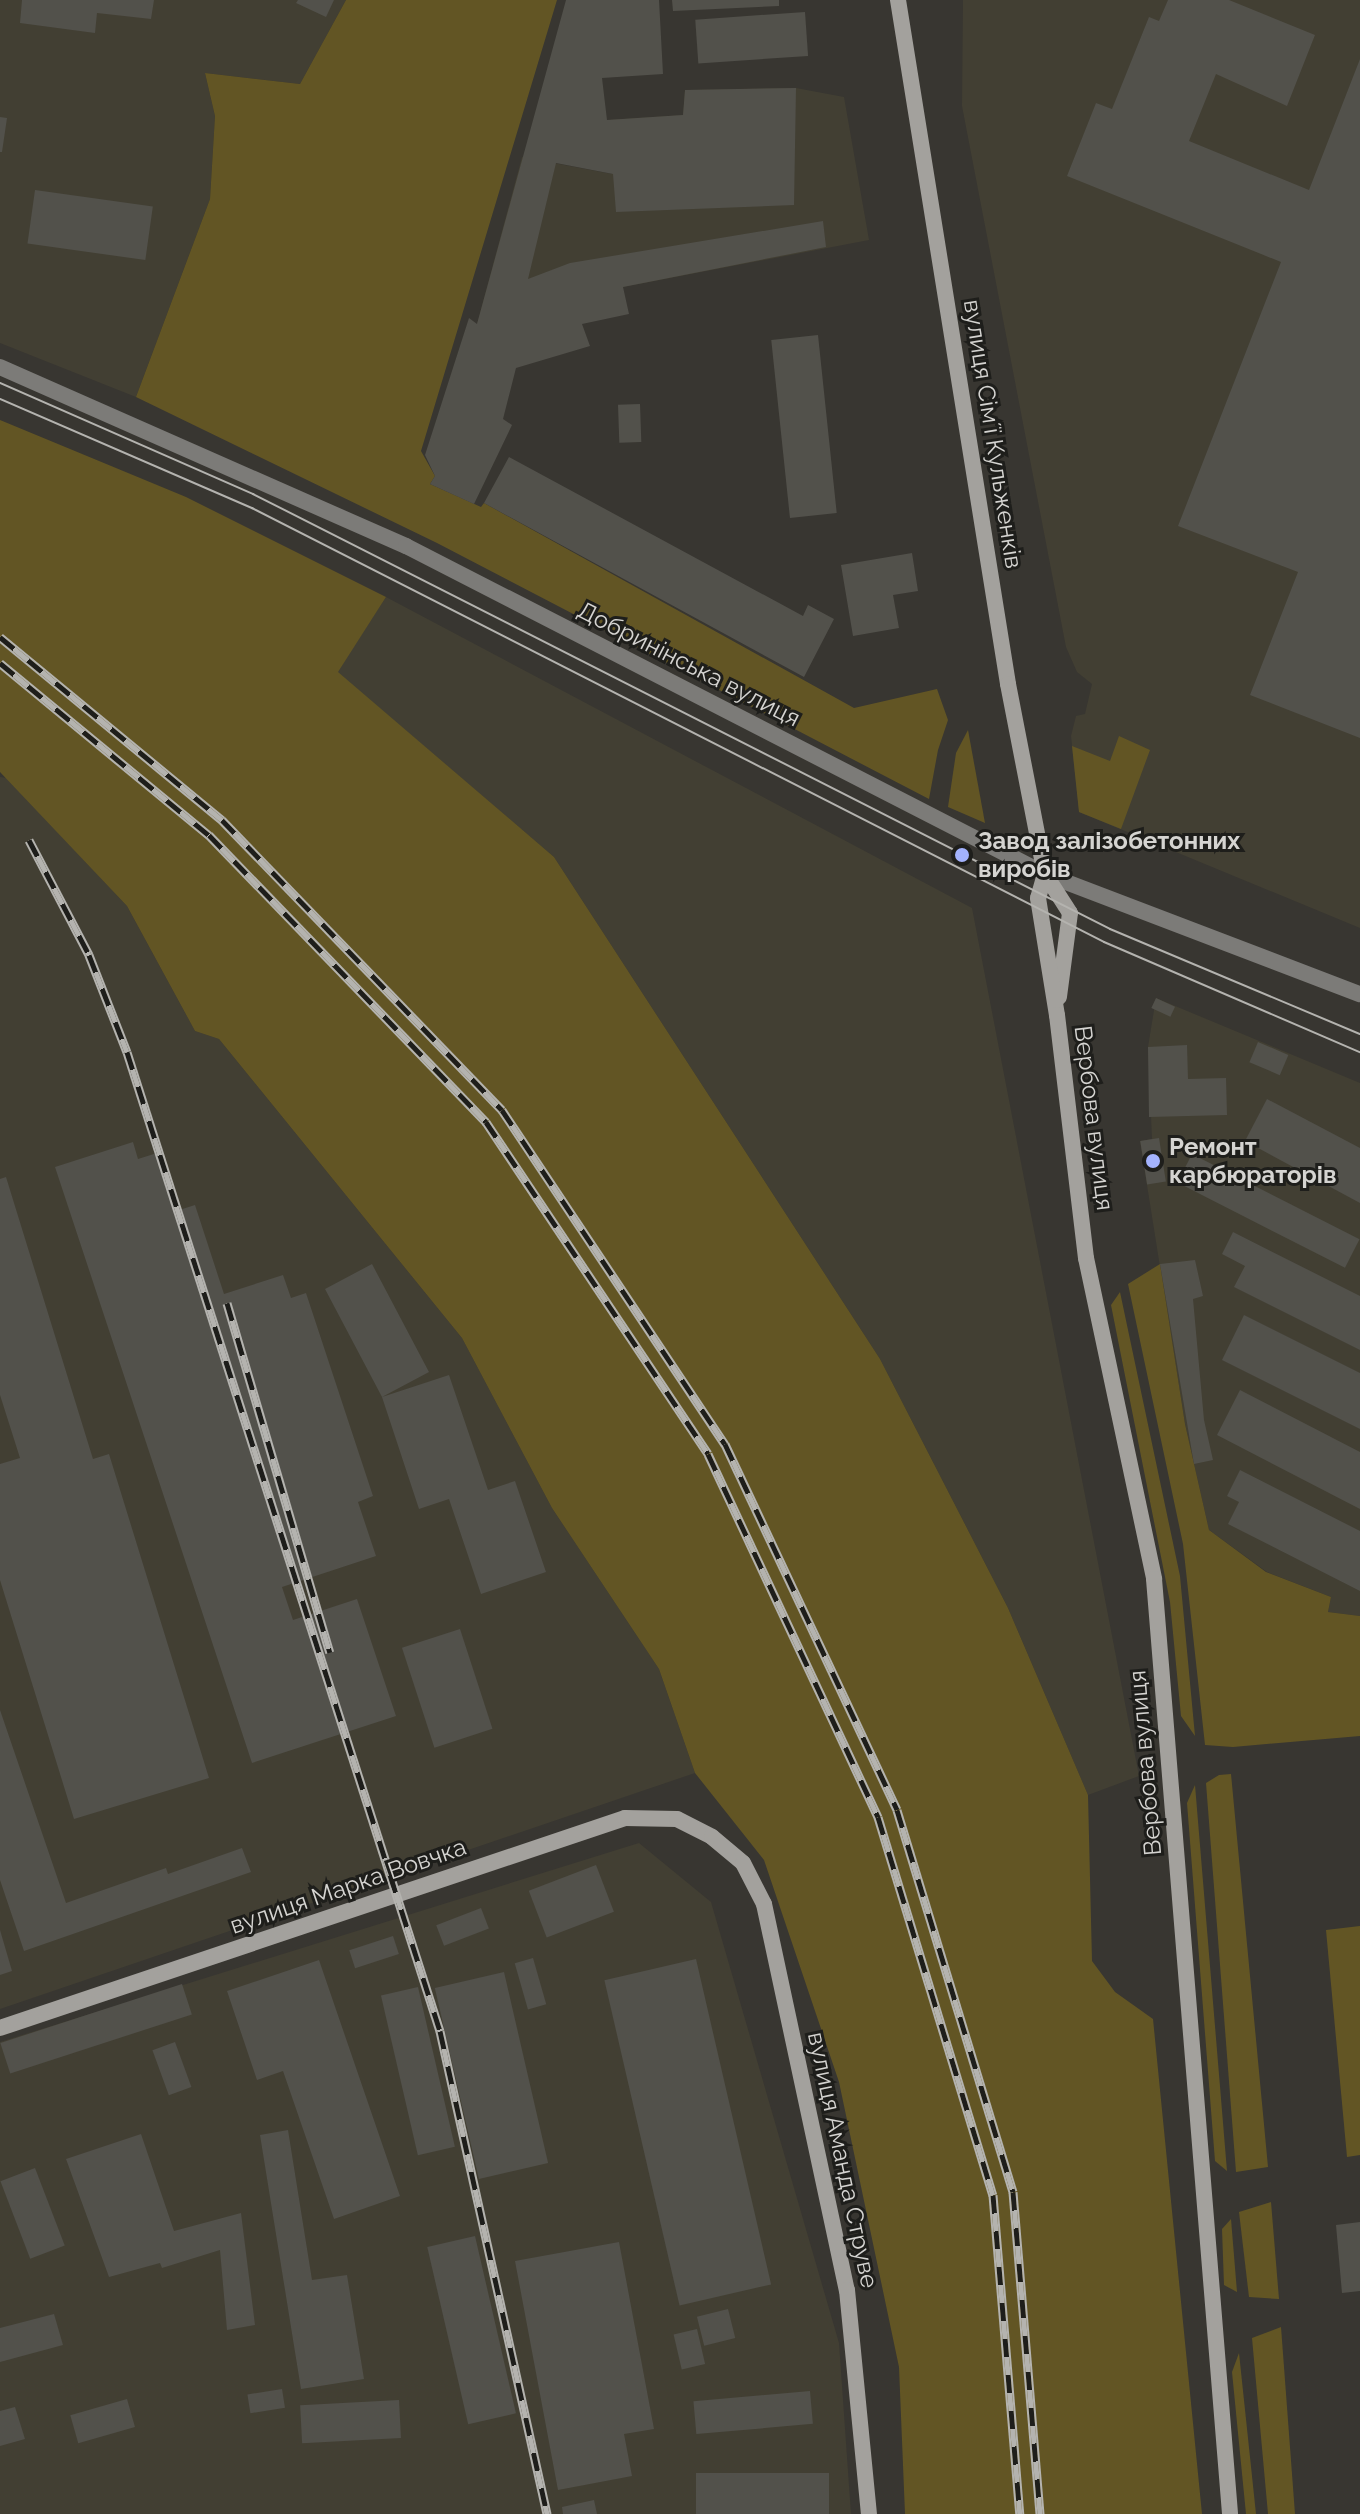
<!DOCTYPE html>
<html>
<head>
<meta charset="utf-8">
<style>
  body { margin:0 }
  #map { position:relative; width:1360px; height:2514px; overflow:hidden; background:#383631; font-family:Raleway,sans-serif }
  div>[style] { position:absolute }
  .built>* { inset:0; background:#423f33 }
  .green>* { inset:0; background:#625524 }
  .building>* { inset:0; background:#52514b; transform-origin:0 0 }
  .minor>* { height:16px; margin:-8px; padding:0 8px; transform-origin:8px; border-radius:8px; background:#7c7b78 }
  .secondary>* { height:16px; margin:-8px; padding:0 8px; transform-origin:8px; border-radius:8px; background:#a3a19d }
  .tram>* { height:2px; margin:-1px; padding:0 1px; transform-origin:1px; border-radius:1px; background:#b4b3af }
  .rail>* { height:9px; margin-top:-4.5px; transform-origin:0; background:repeating-linear-gradient(90deg,#1e1e1b 0 18px,#b4b3af 0 36px); box-sizing:border-box; border-block:2px solid #b4b3af }
  .dots>* { width:22px; height:22px; translate:-50% -50%; box-sizing:border-box; border:4px solid #1e1e1b; border-radius:50% }
  span { translate:-50% -50%; white-space:nowrap; text-align:center; line-height:1.15; -webkit-text-stroke:6px #1e1e1b; paint-order:stroke }
  .street-label { font-size:24px; color:#d5d4d1 }
  .poi-label { font-size:24px; color:#d5d4d1; font-weight:700 }
  .left { translate:0 -50%; text-align:left }
</style>
</head>
<body>
<div id="map">
  <div class="built">
    <div style="clip-path:polygon(0 0,346px 0,300px 84px,205px 73px,215px 116px,210px 199px,136px 397px,0 343px)"></div>
    <div style="clip-path:polygon(963px 0,1360px 0,1360px 928px,1079px 812px,1071px 736px,1076px 716px,1085px 714px,1092px 684px,1077px 672px,1066px 647px,962px 106px)"></div>
    <div style="clip-path:polygon(796px 88px,844px 97px,869px 240px,576px 296px,477px 324px,522px 157px,612px 174px,607px 120px,683px 115px,685px 90px)"></div>
    <div style="clip-path:polygon(386px 597px,972px 908px,1139px 1776px,1088px 1795px,1008px 1608px,880px 1359px,554px 857px,337px 672px)"></div>
    <div style="clip-path:polygon(0 777px,7px 778px,127px 906px,195px 1031px,219px 1039px,462px 1338px,552px 1508px,659px 1669px,695px 1773px,0 2009px)"></div>
    <div style="clip-path:polygon(1156px 998px,1360px 1083px,1360px 1616px,1328px 1612px,1331px 1597px,1267px 1572px,1209px 1530px,1185px 1424px,1140px 1141px,1152px 1139px,1148px 1047px)"></div>
    <div style="clip-path:polygon(639px 1843px,711px 1902px,839px 2343px,851px 2514px,0 2514px,0 2042px)"></div>
  </div>
  <div class="green">
    <div style="clip-path:polygon(346px 0,557px 0,421px 451px,435px 476px,430px 484px,481px 507px,484px 503px,854px 708px,937px 689px,948px 720px,938px 750px,929px 799px,437px 543px,136px 397px,210px 199px,215px 116px,205px 73px,300px 84px)"></div>
    <div style="clip-path:polygon(0 420px,186px 497px,386px 597px,338px 672px,554px 857px,880px 1359px,1008px 1608px,1088px 1795px,1092px 1961px,1115px 1992px,1153px 2019px,1202px 2514px,905px 2514px,899px 2367px,839px 2082px,764px 1860px,695px 1773px,659px 1669px,552px 1508px,462px 1338px,219px 1039px,195px 1031px,127px 906px,0 772px)"></div>
    <div style="clip-path:polygon(968px 730px,985px 823px,948px 807px,956px 753px)"></div>
    <div style="clip-path:polygon(1119px 736px,1150px 750px,1121px 829px,1079px 812px,1072px 746px,1110px 761px)"></div>
    <div style="clip-path:polygon(1160px 1264px,1185px 1424px,1209px 1530px,1266px 1572px,1331px 1597px,1328px 1612px,1360px 1616px,1360px 1736px,1233px 1747px,1205px 1745px,1183px 1544px,1128px 1284px)"></div>
    <div style="clip-path:polygon(1120px 1292px,1180px 1576px,1195px 1736px,1181px 1716px,1170px 1602px,1111px 1305px)"></div>
    <div style="clip-path:polygon(1231px 1774px,1268px 2167px,1236px 2172px,1206px 1783px,1219px 1775px)"></div>
    <div style="clip-path:polygon(1195px 1785px,1227px 2171px,1215px 2161px,1187px 1803px)"></div>
    <div style="clip-path:polygon(1360px 1926px,1360px 2155px,1347px 2157px,1326px 1930px)"></div>
    <div style="clip-path:polygon(1271px 2202px,1279px 2299px,1249px 2297px,1239px 2212px)"></div>
    <div style="clip-path:polygon(1231px 2219px,1237px 2292px,1224px 2285px,1222px 2229px)"></div>
    <div style="clip-path:polygon(1281px 2327px,1295px 2514px,1268px 2514px,1252px 2338px)"></div>
    <div style="clip-path:polygon(1239px 2353px,1256px 2514px,1246px 2514px,1232px 2372px)"></div>
  </div>
  <div class="building">
    <div style="clip-path:polygon(22px 0,154px 0,151px 19px,97px 13px,95px 33px,20px 23px)"></div>
    <div style="clip-path:polygon(298px 0,334px 0,326px 17px,296px 3px)"></div>
    <div style="clip-path:polygon(566px 0,659px 0,663px 74px,602px 78px,607px 120px,683px 115px,685px 90px,796px 88px,794px 205px,616px 212px,613px 174px,556px 163px,528px 279px,570px 263px,823px 221px,826px 247px,623px 287px,629px 314px,582px 324px,590px 346px,516px 368px,503px 419px,512px 425px,474px 504px,430px 484px,435px 476px,425px 455px,469px 318px,477px 324px)"></div>
    <div style="clip-path:polygon(672px 0,779px 0,779px 6px,673px 11px)"></div>
    <div style="clip-path:polygon(1168px 0,1229px 0,1315px 35px,1287px 106px,1216px 74px,1189px 141px,1309px 190px,1360px 59px,1360px 738px,1250px 695px,1298px 572px,1178px 526px,1281px 262px,1067px 176px,1096px 103px,1112px 109px,1149px 17px,1159px 21px)"></div>
    <div style="left:805px;top:12px;width:44px;height:110px;rotate:86deg"></div>
    <div style="clip-path:polygon(0 117px,7px 118px,2px 152px,0 152px)"></div>
    <div style="left:35px;top:190px;width:119px;height:54px;rotate:8deg"></div>
    <div style="left:818px;top:335px;width:179px;height:47px;rotate:84deg"></div>
    <div style="left:640px;top:404px;width:38px;height:22px;rotate:88deg"></div>
    <div style="clip-path:polygon(509px 457px,803px 616px,808px 605px,834px 619px,804px 677px,484px 503px)"></div>
    <div style="clip-path:polygon(912px 553px,918px 591px,893px 595px,899px 628px,853px 636px,841px 565px)"></div>
    <div style="left:1156px;top:998px;width:21px;height:11px;rotate:25deg"></div>
    <div style="left:1258px;top:1042px;width:33px;height:22px;rotate:23deg"></div>
    <div style="clip-path:polygon(1187px 1045px,1188px 1079px,1226px 1078px,1227px 1115px,1149px 1117px,1148px 1047px)"></div>
    <div style="clip-path:polygon(1267px 1099px,1360px 1148px,1360px 1203px,1245px 1141px)"></div>
    <div style="left:1159px;top:1138px;width:44px;height:19px;rotate:81deg"></div>
    <div style="clip-path:polygon(133px 1142px,138px 1159px,157px 1153px,176px 1211px,195px 1205px,224px 1294px,283px 1275px,291px 1298px,306px 1293px,373px 1496px,358px 1502px,376px 1556px,282px 1587px,293px 1620px,357px 1599px,396px 1716px,252px 1763px,55px 1167px)"></div>
    <div style="left:1192px;top:1154px;width:188px;height:32px;rotate:27deg"></div>
    <div style="clip-path:polygon(6px 1177px,93px 1459px,109px 1454px,209px 1778px,74px 1819px,0 1580px,0 1464px,20px 1458px,0 1395px,0 1179px)"></div>
    <div style="clip-path:polygon(1233px 1232px,1360px 1296px,1360px 1350px,1234px 1287px,1245px 1266px,1222px 1254px)"></div>
    <div style="clip-path:polygon(1195px 1260px,1203px 1296px,1193px 1299px,1204px 1420px,1213px 1460px,1194px 1464px,1160px 1264px)"></div>
    <div style="clip-path:polygon(372px 1264px,429px 1372px,382px 1397px,449px 1375px,488px 1490px,515px 1481px,546px 1572px,481px 1594px,449px 1499px,419px 1509px,382px 1397px,325px 1289px)"></div>
    <div style="clip-path:polygon(1244px 1315px,1360px 1373px,1360px 1429px,1222px 1360px)"></div>
    <div style="clip-path:polygon(1240px 1390px,1360px 1452px,1360px 1509px,1217px 1435px)"></div>
    <div style="clip-path:polygon(1240px 1470px,1360px 1531px,1360px 1591px,1228px 1524px,1239px 1502px,1227px 1496px)"></div>
    <div style="left:460px;top:1629px;width:105px;height:61px;rotate:72deg"></div>
    <div style="clip-path:polygon(0 1710px,66px 1903px,166px 1868px,168px 1874px,242px 1848px,251px 1872px,24px 1951px,0 1880px)"></div>
    <div style="left:596px;top:1865px;width:50px;height:72px;rotate:69deg"></div>
    <div style="left:481px;top:1908px;width:22px;height:48px;rotate:69deg"></div>
    <div style="clip-path:polygon(0 1930px,12px 1971px,0 1975px)"></div>
    <div style="left:393px;top:1936px;width:19px;height:46px;rotate:72deg"></div>
    <div style="left:533px;top:1958px;width:48px;height:19px;rotate:74deg"></div>
    <div style="left:696px;top:1959px;width:334px;height:94px;rotate:77deg"></div>
    <div style="clip-path:polygon(319px 1960px,400px 2196px,334px 2219px,283px 2071px,257px 2080px,227px 1991px)"></div>
    <div style="left:504px;top:1972px;width:196px;height:71px;rotate:77deg"></div>
    <div style="left:182px;top:1984px;width:32px;height:191px;rotate:72deg"></div>
    <div style="left:418px;top:1987px;width:164px;height:38px;rotate:77deg"></div>
    <div style="left:175px;top:2042px;width:48px;height:24px;rotate:70deg"></div>
    <div style="clip-path:polygon(288px 2130px,312px 2280px,347px 2275px,364px 2379px,301px 2389px,260px 2135px)"></div>
    <div style="clip-path:polygon(141px 2134px,174px 2231px,241px 2213px,255px 2325px,227px 2330px,220px 2250px,162px 2268px,160px 2263px,109px 2277px,66px 2159px)"></div>
    <div style="left:35px;top:2168px;width:83px;height:37px;rotate:69deg"></div>
    <div style="clip-path:polygon(1360px 2222px,1360px 2291px,1342px 2293px,1336px 2225px)"></div>
    <div style="left:475px;top:2236px;width:182px;height:49px;rotate:77deg"></div>
    <div style="clip-path:polygon(619px 2242px,654px 2429px,624px 2434px,632px 2476px,558px 2490px,515px 2261px)"></div>
    <div style="left:728px;top:2309px;width:30px;height:32px;rotate:76deg"></div>
    <div style="clip-path:polygon(54px 2314px,63px 2345px,0 2362px,0 2328px)"></div>
    <div style="left:697px;top:2329px;width:36px;height:24px;rotate:77deg"></div>
    <div style="left:282px;top:2389px;width:19px;height:35px;rotate:81deg"></div>
    <div style="left:810px;top:2391px;width:33px;height:117px;rotate:85deg"></div>
    <div style="left:127px;top:2399px;width:29px;height:59px;rotate:74deg"></div>
    <div style="left:399px;top:2400px;width:38px;height:99px;rotate:87deg"></div>
    <div style="clip-path:polygon(15px 2407px,25px 2439px,0 2446px,0 2411px)"></div>
    <div style="left:829px;top:2473px;width:41px;height:133px;rotate:90deg"></div>
    <div style="clip-path:polygon(594px 2500px,597px 2514px,563px 2514px,562px 2507px)"></div>
  </div>
  <div class="minor">
    <div style="left:0;top:367px;width:444px;rotate:23.8deg"></div>
    <div style="left:406px;top:546px;width:718px;rotate:27.17deg"></div>
    <div style="left:1045px;top:874px;width:337px;rotate:20.9deg"></div>
  </div>
  <div class="secondary">
    <div style="left:898px;top:0;width:693px;rotate:80.86deg"></div>
    <div style="left:1008px;top:684px;width:194px;rotate:79deg"></div>
    <div style="left:1045px;top:874px;width:46px;rotate:57.3deg"></div>
    <div style="left:1070px;top:913px;width:85px;rotate:97.5deg"></div>
    <div style="left:1045px;top:874px;width:25px;rotate:106deg"></div>
    <div style="left:1038px;top:898px;width:119px;rotate:80.8deg"></div>
    <div style="left:1057px;top:1015px;width:245px;rotate:83.2deg"></div>
    <div style="left:1086px;top:1258px;width:328px;rotate:78deg"></div>
    <div style="left:1154px;top:1579px;width:938px;rotate:85.35deg"></div>
    <div style="left:0;top:2028px;width:659px;rotate:-18.57deg"></div>
    <div style="left:625px;top:1818px;width:52px;rotate:1.1deg"></div>
    <div style="left:677px;top:1819px;width:39px;rotate:27deg"></div>
    <div style="left:712px;top:1837px;width:40px;rotate:40deg"></div>
    <div style="left:743px;top:1863px;width:46px;rotate:62.9deg"></div>
    <div style="left:764px;top:1904px;width:395px;rotate:77.9deg"></div>
    <div style="left:847px;top:2290px;width:225px;rotate:84.4deg"></div>
  </div>
  <div class="tram">
    <div style="left:0;top:383px;width:276px;rotate:23.7deg"></div>
    <div style="left:253px;top:494px;width:961px;rotate:26.91deg"></div>
    <div style="left:1110px;top:929px;width:271px;rotate:22.8deg"></div>
    <div style="left:0;top:399px;width:275px;rotate:23.4deg"></div>
    <div style="left:252px;top:508px;width:956px;rotate:26.99deg"></div>
    <div style="left:1104px;top:942px;width:279px;rotate:23.3deg"></div>
  </div>
  <div class="rail">
    <div style="left:0;top:637px;width:288px;rotate:39.5deg"></div>
    <div style="left:222px;top:820px;width:403px;rotate:46deg"></div>
    <div style="left:502px;top:1110px;width:402px;rotate:56.3deg"></div>
    <div style="left:725px;top:1444px;width:404px;rotate:64.8deg"></div>
    <div style="left:897px;top:1810px;width:399px;rotate:73.1deg"></div>
    <div style="left:1013px;top:2192px;width:323px;rotate:85.2deg"></div>
    <div style="left:0;top:663px;width:271px;rotate:39.5deg"></div>
    <div style="left:209px;top:835px;width:399px;rotate:46deg"></div>
    <div style="left:486px;top:1122px;width:399px;rotate:56.2deg"></div>
    <div style="left:708px;top:1454px;width:401px;rotate:64.9deg"></div>
    <div style="left:878px;top:1817px;width:395px;rotate:73.1deg"></div>
    <div style="left:993px;top:2195px;width:320px;rotate:85.2deg"></div>
    <div style="left:29px;top:840px;width:130px;rotate:62.4deg"></div>
    <div style="left:89px;top:955px;width:104px;rotate:68.6deg"></div>
    <div style="left:127px;top:1052px;width:1028px;rotate:72.27deg"></div>
    <div style="left:440px;top:2031px;width:495px;rotate:77.5deg"></div>
    <div style="left:227px;top:1303px;width:364px;rotate:73.6deg"></div>
  </div>
  <div class="dots">
    <div style="left:962px;top:855px;background:#a3b2fd"></div>
    <div style="left:1153px;top:1161px;background:#a3b2fd"></div>
  </div>
  <div class="street-label">
    <span style="left:993px;top:434px;rotate:81deg">вулиця Сімʼї Кульженків</span>
    <span style="left:689px;top:664px;rotate:27deg">Добринінська вулиця</span>
    <span style="left:1094px;top:1118px;rotate:83deg">Вербова вулиця</span>
    <span style="left:1145px;top:1763px;rotate:-95deg">Вербова вулиця</span>
    <span style="left:348px;top:1886px;rotate:-19deg">вулиця Марка Вовчка</span>
    <span style="left:843px;top:2160px;rotate:78deg">вулиця Аманда Струве</span>
  </div>
  <div class="poi-label">
    <span class="left" style="left:978px;top:855px">Завод залізобетонних<br>виробів</span>
    <span class="left" style="left:1169px;top:1161px">Ремонт<br>карбюраторів</span>
  </div>
</div>
</body>
</html>
